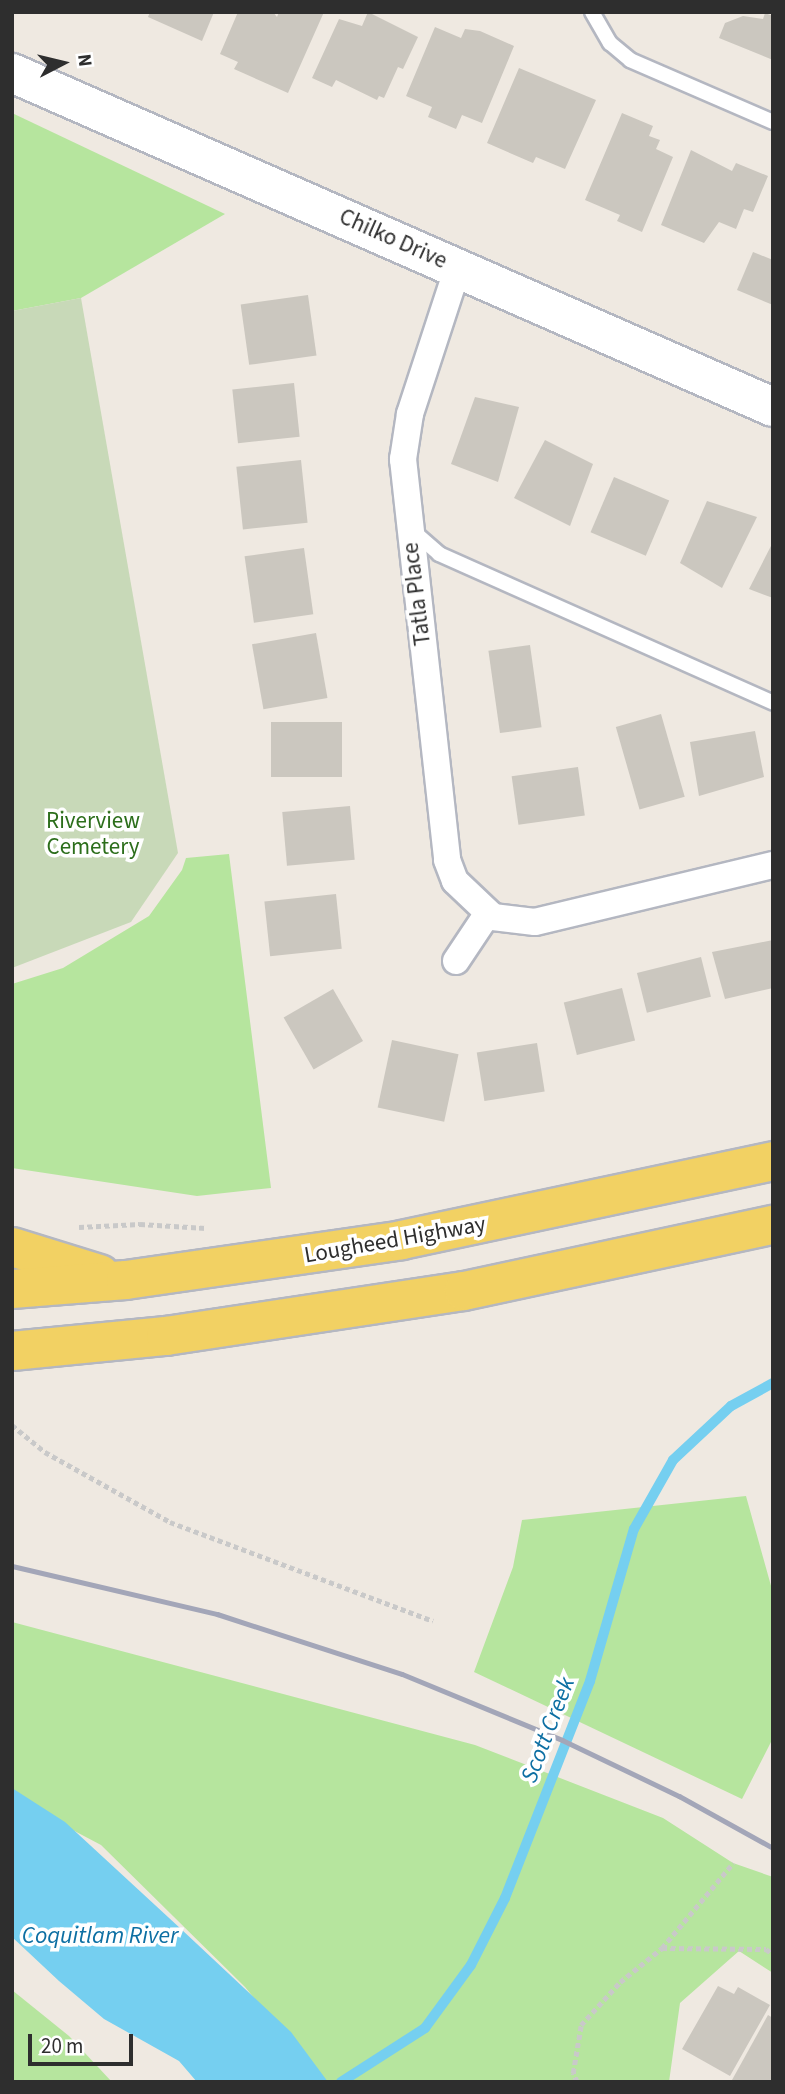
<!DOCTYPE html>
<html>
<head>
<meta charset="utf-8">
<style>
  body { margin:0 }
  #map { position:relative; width:785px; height:2094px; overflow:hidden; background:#efe9e1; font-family:"Source Sans 3",sans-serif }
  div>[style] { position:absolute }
  .green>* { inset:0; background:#b6e59e }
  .cemetery>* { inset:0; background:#c8d9b8 }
  .water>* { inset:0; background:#75cff0 }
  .stream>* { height:10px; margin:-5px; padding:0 5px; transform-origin:5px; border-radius:5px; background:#75cff0 }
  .building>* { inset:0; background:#cbc7bf; transform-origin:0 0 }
  .path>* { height:4.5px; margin-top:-2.25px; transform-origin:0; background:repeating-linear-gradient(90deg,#c9c9c9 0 5px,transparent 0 8.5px) }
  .roads { filter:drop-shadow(2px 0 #b4b7c1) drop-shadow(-2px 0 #b4b7c1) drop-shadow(0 2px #b4b7c1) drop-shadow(0 -2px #b4b7c1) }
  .lane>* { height:14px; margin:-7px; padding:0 7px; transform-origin:7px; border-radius:7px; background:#fff }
  .street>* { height:26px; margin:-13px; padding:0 13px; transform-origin:13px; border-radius:13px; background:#fff }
  .secondary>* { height:38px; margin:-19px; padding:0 19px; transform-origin:19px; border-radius:19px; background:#fff }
  .primary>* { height:38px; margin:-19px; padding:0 19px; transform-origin:19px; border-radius:19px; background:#f2d163 }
  .rail>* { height:5px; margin:-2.5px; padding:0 2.5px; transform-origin:2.5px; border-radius:2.5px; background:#a3a6b8 }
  span { translate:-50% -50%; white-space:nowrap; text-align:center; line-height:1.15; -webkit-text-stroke:7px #fff; paint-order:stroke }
  .street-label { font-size:23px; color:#2e2e2e }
  .park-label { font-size:23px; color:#2c6e1b }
  .water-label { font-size:24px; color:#0d6fa3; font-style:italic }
  .frame { position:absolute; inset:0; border:14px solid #2e2e2e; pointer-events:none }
  .north { position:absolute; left:28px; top:28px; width:70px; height:70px; -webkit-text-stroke:5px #fff; paint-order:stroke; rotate:83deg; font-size:19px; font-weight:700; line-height:28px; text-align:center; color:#2e2e2e }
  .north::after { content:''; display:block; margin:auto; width:24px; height:32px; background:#2e2e2e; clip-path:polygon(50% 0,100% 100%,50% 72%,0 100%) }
  .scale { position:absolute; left:28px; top:2034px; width:105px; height:32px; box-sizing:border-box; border:4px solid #2e2e2e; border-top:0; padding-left:9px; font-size:21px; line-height:24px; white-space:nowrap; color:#2e2e2e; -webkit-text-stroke:5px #fff; paint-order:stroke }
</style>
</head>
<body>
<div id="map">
  <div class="green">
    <div style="clip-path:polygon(12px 113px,225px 214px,81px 298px,12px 311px)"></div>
    <div style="clip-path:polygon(229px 854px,271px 1188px,197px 1196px,12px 1168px,12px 984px,63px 968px,149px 916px,182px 870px,186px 858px)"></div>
    <div style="clip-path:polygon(746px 1496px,773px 1593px,773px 1738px,742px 1799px,474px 1672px,513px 1567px,522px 1520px)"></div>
    <div style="clip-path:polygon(12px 1622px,475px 1745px,663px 1818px,733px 1863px,773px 1877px,773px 1973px,739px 1951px,680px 2003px,669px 2082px,323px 2082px,245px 1987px,101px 1845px,12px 1798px)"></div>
    <div style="clip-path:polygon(12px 1990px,69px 2036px,112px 2082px,12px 2082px)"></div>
  </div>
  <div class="cemetery">
    <div style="clip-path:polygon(81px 298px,178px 853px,131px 922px,12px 968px,12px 311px)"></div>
  </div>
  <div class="water">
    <div style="clip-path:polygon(12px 1788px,65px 1822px,181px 1929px,291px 2032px,328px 2082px,197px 2082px,179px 2061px,104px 2019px,59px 1981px,12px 1937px)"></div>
  </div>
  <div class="stream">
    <div style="left:341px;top:2082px;width:100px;rotate:-32.7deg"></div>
    <div style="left:425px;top:2028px;width:78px;rotate:-53.9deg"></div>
    <div style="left:471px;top:1965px;width:75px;rotate:-63.1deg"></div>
    <div style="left:505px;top:1898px;width:233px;rotate:-68.6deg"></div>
    <div style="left:590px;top:1681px;width:158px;rotate:-73.9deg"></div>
    <div style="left:634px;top:1529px;width:79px;rotate:-60.5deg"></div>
    <div style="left:673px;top:1460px;width:79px;rotate:-43deg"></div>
    <div style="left:731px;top:1406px;width:48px;rotate:-28.7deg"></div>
  </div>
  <div class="building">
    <div style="clip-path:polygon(150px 12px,214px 12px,202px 41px,148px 17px)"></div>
    <div style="clip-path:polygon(238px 12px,273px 12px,277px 17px,279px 12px,324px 12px,288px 93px,234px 69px,238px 62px,220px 54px)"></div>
    <div style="clip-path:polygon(368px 12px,418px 37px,403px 69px,398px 67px,384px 98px,379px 96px,377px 100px,336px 80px,332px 87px,312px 78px,339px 19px,362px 26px)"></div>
    <div style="clip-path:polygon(765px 13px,773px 16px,773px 60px,719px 38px,725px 23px,743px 16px,763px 19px)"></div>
    <div style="clip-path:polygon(435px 27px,461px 38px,465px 29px,480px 31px,514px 46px,482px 123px,462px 115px,456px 129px,428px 117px,432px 107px,406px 96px)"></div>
    <div style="clip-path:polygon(519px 68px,596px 100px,565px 169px,536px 157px,533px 163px,487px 143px)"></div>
    <div style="clip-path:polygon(622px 113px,653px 126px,649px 136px,660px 140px,656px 149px,673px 157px,642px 232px,617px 221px,620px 215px,585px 200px)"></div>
    <div style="clip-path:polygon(691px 150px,732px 171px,736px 163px,768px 176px,753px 212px,744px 209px,736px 229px,719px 222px,704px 243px,661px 225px)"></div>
    <div style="clip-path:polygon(753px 252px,773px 260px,773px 305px,737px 290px)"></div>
    <div style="left:308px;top:295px;width:61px;height:68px;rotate:82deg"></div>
    <div style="left:294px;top:383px;width:54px;height:62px;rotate:84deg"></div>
    <div style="clip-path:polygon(475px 397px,519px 407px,498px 482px,451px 464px)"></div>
    <div style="clip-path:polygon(545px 440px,593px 464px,570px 526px,514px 498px)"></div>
    <div style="left:301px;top:460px;width:63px;height:65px;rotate:84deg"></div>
    <div style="left:614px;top:477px;width:60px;height:60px;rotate:23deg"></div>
    <div style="clip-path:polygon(707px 501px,757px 517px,722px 588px,680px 563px)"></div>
    <div style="clip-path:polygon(773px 542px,773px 598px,749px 589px)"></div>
    <div style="left:304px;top:548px;width:67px;height:60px;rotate:82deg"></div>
    <div style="left:316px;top:633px;width:66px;height:65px;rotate:80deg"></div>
    <div style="left:530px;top:645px;width:83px;height:42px;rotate:82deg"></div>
    <div style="left:661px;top:714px;width:86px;height:47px;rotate:74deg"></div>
    <div style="left:342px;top:722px;width:55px;height:71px;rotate:90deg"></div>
    <div style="clip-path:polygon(755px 731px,764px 777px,699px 796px,690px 742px)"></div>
    <div style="left:578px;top:767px;width:49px;height:67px;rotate:82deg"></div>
    <div style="left:350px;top:806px;width:54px;height:68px;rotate:85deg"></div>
    <div style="left:336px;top:894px;width:55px;height:72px;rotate:84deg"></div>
    <div style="clip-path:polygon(773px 940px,773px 988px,725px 999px,712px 952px)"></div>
    <div style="left:701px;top:957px;width:41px;height:66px;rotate:76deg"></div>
    <div style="left:622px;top:988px;width:54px;height:60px;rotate:76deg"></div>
    <div style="left:333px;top:989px;width:60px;height:57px;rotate:60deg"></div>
    <div style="left:392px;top:1040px;width:68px;height:69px;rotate:12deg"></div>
    <div style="left:537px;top:1043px;width:49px;height:61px;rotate:81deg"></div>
    <div style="clip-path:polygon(718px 1986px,734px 1994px,738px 1987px,770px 2005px,730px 2076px,682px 2049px)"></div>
    <div style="clip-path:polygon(768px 2015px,773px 2018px,773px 2082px,736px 2082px,732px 2080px)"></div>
  </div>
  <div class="path">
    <div style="left:79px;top:1227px;width:61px;rotate:-2.8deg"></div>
    <div style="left:140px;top:1224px;width:66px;rotate:3.5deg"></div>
    <div style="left:12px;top:1425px;width:43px;rotate:39.3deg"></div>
    <div style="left:45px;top:1452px;width:143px;rotate:29.2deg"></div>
    <div style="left:170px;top:1522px;width:281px;rotate:20.6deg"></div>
    <div style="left:662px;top:1948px;width:111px;rotate:-50.1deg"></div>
    <div style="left:577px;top:2082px;width:10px;rotate:-114deg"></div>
    <div style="left:573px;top:2073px;width:49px;rotate:-80.5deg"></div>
    <div style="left:581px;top:2025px;width:58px;rotate:-47.8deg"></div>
    <div style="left:620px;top:1982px;width:54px;rotate:-39deg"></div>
    <div style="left:662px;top:1948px;width:104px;rotate:0.6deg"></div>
    <div style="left:766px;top:1949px;width:9px;rotate:36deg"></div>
  </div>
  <div class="roads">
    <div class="lane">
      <div style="left:592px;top:12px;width:36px;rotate:60deg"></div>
      <div style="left:610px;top:43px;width:26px;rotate:40deg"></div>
      <div style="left:630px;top:60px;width:156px;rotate:23.4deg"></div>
      <div style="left:413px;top:531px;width:35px;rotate:41deg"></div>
      <div style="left:439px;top:554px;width:366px;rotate:24deg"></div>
    </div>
    <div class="street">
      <div style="left:458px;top:267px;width:155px;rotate:108.1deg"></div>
      <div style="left:410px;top:414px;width:46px;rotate:98.8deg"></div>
      <div style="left:403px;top:459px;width:403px;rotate:83.7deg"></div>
      <div style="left:447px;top:860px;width:22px;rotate:69deg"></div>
      <div style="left:455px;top:881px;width:52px;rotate:43.5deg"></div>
      <div style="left:493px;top:917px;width:42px;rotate:6.8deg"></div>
      <div style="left:535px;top:922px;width:245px;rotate:-13.5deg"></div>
      <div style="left:456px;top:961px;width:58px;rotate:-56.3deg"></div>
    </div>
    <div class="secondary">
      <div style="left:12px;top:73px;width:831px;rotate:23.7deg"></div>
    </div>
    <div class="primary">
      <div style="left:12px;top:1247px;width:92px;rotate:17.1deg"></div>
      <div style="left:12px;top:1289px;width:114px;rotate:-4.5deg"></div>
      <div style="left:126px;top:1280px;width:279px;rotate:-8.2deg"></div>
      <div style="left:402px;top:1240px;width:379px;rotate:-12deg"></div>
      <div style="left:12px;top:1351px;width:155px;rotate:-5.6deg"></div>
      <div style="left:166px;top:1336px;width:301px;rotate:-8.6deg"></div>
      <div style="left:464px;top:1291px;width:316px;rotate:-12.1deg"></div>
    </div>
  </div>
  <div class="rail">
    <div style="left:12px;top:1566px;width:211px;rotate:13.2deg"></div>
    <div style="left:217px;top:1614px;width:194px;rotate:18deg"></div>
    <div style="left:402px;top:1674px;width:173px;rotate:22.4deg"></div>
    <div style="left:562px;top:1740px;width:130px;rotate:25.6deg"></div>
    <div style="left:679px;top:1796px;width:107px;rotate:29deg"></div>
  </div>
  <div class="street-label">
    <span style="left:393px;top:239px;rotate:24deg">Chilko Drive</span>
    <span style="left:417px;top:594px;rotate:-97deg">Tatla Place</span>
    <span style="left:395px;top:1240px;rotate:-10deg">Lougheed Highway</span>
  </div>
  <div class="park-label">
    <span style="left:93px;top:834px">Riverview<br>Cemetery</span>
  </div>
  <div class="water-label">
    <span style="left:548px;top:1730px;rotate:-69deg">Scott Creek</span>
    <span style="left:100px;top:1936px">Coquitlam River</span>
  </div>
  <div class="frame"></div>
  <div class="north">N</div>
  <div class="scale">20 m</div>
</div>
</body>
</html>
